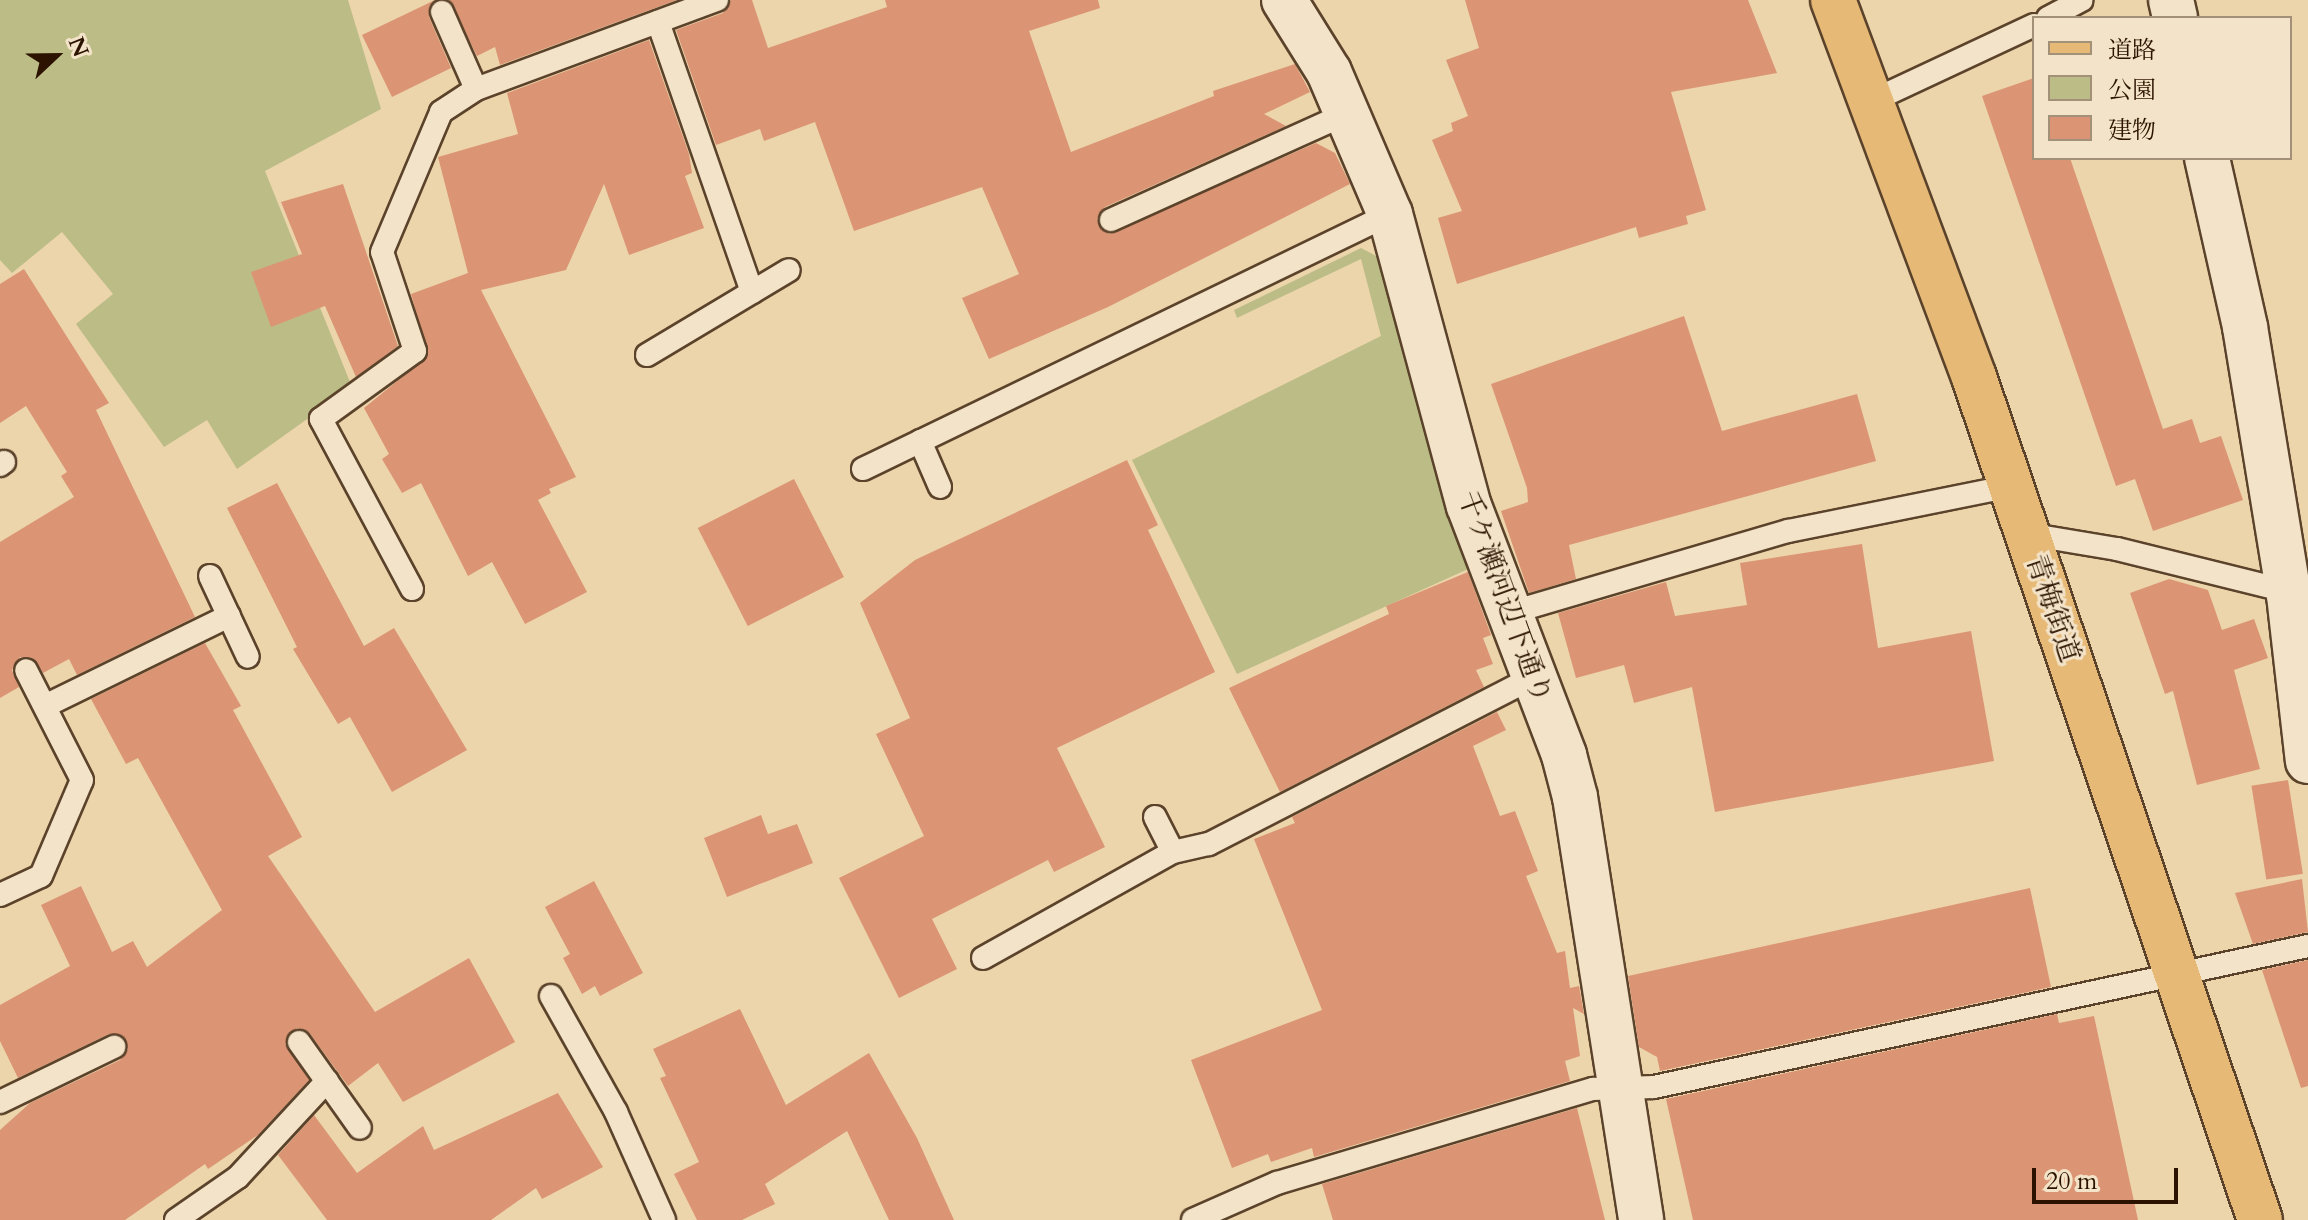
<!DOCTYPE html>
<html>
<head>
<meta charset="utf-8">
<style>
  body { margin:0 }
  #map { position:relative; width:2308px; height:1220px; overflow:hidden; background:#ecd4ab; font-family:Cardo,"Noto Serif JP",serif }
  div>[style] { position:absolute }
  .green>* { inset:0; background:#bcbc86 }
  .building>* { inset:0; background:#db9574; transform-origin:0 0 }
  .roads { filter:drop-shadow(2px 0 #5b432b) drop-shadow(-2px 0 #5b432b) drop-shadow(0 2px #5b432b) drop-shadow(0 -2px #5b432b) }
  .lane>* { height:22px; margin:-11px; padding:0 11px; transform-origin:11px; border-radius:11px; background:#f3e3c8 }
  .street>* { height:44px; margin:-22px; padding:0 22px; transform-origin:22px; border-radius:22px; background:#f3e3c8 }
  .primary>* { height:44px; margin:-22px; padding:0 22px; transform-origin:22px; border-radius:22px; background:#e6ba76 }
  span { translate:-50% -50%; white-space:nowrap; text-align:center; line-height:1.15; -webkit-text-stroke:6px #f3e3c8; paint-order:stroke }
  .street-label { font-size:28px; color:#2b1300 }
  .legend { position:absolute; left:2032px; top:16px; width:260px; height:144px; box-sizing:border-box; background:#f3e3c8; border:2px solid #a39078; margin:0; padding:10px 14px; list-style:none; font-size:24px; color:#2b1300 }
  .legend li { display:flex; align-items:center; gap:16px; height:40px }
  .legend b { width:40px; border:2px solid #a39078 }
  .north { position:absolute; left:16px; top:16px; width:80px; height:80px; -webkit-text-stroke:6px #f3e3c8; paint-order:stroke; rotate:68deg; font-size:22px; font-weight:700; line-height:32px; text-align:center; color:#2b1300 }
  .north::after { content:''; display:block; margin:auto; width:28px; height:36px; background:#2b1300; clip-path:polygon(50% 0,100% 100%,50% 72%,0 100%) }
  .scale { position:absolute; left:2032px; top:1168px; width:146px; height:36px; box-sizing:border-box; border:4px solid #2b1300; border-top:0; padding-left:10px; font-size:24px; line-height:28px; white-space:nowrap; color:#2b1300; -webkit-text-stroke:6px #f3e3c8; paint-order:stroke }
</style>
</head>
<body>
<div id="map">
  <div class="green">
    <div style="clip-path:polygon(0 0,348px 0,381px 109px,265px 171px,352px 387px,237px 469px,207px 420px,164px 447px,76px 324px,113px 294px,62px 232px,12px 273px,0 260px)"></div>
    <div style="clip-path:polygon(1361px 248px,1380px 258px,1468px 569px,1237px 674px,1132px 460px,1381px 336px,1361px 259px,1237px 318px,1234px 310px)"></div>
  </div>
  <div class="building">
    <div style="clip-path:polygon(435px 0,429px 17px,451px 68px,392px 97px,362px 35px)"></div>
    <div style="clip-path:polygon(449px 0,677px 0,500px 65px,495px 47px,477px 56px)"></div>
    <div style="clip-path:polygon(731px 0,752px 0,768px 48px,887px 7px,885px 0,1098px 0,1100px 8px,1029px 31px,1071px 152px,1214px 96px,1213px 91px,1295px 64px,1310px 92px,1264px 114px,1286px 126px,1105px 207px,1097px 219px,1109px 234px,1316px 143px,1335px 153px,1350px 184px,1108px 307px,989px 359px,962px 298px,1019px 274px,982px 187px,854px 231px,815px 122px,764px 141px,760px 129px,716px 145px,676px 30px,723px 13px)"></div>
    <div style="clip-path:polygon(1465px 0,1748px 0,1777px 73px,1671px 92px,1706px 210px,1686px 216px,1688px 224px,1639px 238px,1636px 227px,1457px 284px,1438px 218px,1462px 211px,1432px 140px,1453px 131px,1451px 123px,1468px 116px,1446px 60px,1479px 48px)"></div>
    <div style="clip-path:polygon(649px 40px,689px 154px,692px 173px,685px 176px,704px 228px,629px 255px,604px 184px,566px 270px,481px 290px,576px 477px,549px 489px,551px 493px,538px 500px,587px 592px,525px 624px,492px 562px,468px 576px,421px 483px,402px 493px,382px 459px,389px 454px,364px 408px,428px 356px,411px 294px,468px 273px,438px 157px,518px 134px,507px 93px)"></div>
    <div style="clip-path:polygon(2034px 78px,2034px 158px,2070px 158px,2163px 429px,2192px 419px,2200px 443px,2221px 436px,2243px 500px,2153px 531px,2135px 479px,2116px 486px,1982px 96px)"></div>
    <div style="clip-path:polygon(343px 184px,398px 346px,356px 377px,325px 306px,271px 327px,251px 272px,302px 254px,281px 202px)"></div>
    <div style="clip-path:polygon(24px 269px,109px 403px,96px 410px,195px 617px,77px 675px,69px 659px,43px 673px,34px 659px,20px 657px,12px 670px,19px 687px,0 698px,0 542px,74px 497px,61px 476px,67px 472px,26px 406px,0 423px,0 284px)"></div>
    <div style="clip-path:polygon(1684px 316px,1722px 431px,1857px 394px,1876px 461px,1569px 545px,1576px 579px,1529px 593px,1501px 511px,1528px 502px,1527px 488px,1491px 384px)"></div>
    <div style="clip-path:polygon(1127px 460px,1158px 525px,1148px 530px,1215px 672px,1057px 748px,1105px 847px,1054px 872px,1048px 860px,932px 919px,957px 969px,899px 998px,839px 878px,924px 836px,876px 734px,910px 718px,860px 603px,915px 560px)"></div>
    <div style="left:794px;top:479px;width:110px;height:108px;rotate:63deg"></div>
    <div style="clip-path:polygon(277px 483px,364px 646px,394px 628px,467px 750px,392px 792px,350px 717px,338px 724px,293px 649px,297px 647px,227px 508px)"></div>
    <div style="clip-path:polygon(1862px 544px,1878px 648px,1971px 631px,1994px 761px,1715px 812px,1692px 687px,1634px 703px,1624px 665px,1576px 678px,1558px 613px,1666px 582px,1675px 616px,1747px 605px,1740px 563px)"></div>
    <div style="clip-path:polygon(1468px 572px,1491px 635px,1483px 638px,1493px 664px,1476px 670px,1484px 687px,1280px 792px,1229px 688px,1389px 614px,1386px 606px)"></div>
    <div style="clip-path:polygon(2169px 579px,2208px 590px,2222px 630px,2254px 619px,2268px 658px,2234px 670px,2260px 769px,2197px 785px,2173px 691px,2165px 694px,2130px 593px)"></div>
    <div style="clip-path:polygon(205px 643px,241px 706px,233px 710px,302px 837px,268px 856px,375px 1012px,469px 958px,515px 1042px,403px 1102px,378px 1063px,348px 1086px,310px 1034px,297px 1028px,285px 1044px,309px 1080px,258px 1135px,208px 1169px,205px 1164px,125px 1220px,0 1220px,0 1130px,30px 1103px,120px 1060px,128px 1049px,122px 1036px,109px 1034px,18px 1078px,0 1041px,0 1005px,70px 966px,41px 905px,81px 886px,112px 952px,133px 941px,147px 967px,222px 910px,138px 758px,126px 764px,91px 699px)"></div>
    <div style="clip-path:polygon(1497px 712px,1506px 730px,1473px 746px,1500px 816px,1515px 811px,1538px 871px,1526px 876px,1557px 953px,1565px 951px,1570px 988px,1579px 986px,1584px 1014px,1573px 1008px,1580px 1056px,1565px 1061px,1570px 1081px,1314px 1157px,1312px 1148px,1271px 1162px,1268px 1154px,1232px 1168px,1191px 1060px,1322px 1010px,1254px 839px,1295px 823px,1292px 817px)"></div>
    <div style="left:2288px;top:780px;width:95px;height:37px;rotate:81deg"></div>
    <div style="clip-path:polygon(761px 815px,768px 834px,797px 824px,813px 863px,727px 897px,704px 838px)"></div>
    <div style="clip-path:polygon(2302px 879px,2308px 932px,2253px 944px,2235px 893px)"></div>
    <div style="clip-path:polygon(594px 881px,643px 973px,600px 996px,595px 986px,582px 994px,563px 958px,570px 954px,545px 907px)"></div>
    <div style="clip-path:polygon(2030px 888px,2051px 987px,1660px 1071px,1657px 1057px,1639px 1047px,1628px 976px)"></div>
    <div style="clip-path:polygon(2308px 960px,2308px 1086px,2301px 1088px,2262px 970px)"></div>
    <div style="clip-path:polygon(740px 1009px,786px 1105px,869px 1053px,917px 1138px,954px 1220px,889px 1220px,847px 1131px,765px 1184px,775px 1204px,742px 1220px,697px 1220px,674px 1174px,699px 1162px,660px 1078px,666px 1076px,653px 1049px)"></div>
    <div style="clip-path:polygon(2057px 1014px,2059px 1023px,2094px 1016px,2138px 1220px,1693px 1220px,1666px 1099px)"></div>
    <div style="clip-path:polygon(558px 1093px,603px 1167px,542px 1199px,536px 1188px,491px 1220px,327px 1220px,278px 1155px,314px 1115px,357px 1173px,423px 1126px,434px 1150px)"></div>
    <div style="clip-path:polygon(1577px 1108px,1605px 1220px,1333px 1220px,1322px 1184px)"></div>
  </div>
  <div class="roads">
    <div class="lane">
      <div style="left:442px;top:12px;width:84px;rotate:66.2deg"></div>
      <div style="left:2048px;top:18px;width:38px;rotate:-28deg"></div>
      <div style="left:658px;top:22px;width:286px;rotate:70.8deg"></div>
      <div style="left:1874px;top:100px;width:177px;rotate:-25.1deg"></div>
      <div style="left:1111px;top:220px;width:260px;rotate:-24.3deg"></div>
      <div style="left:647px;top:355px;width:165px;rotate:-30.9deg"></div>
      <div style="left:920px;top:441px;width:50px;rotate:66.5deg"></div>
      <div style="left:0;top:465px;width:5px;rotate:-37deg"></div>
      <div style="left:863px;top:469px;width:585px;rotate:-25.82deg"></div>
      <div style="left:2027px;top:534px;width:91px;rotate:9.5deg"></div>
      <div style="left:2117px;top:549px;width:183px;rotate:13.9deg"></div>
      <div style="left:210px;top:576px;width:89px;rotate:64.9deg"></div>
      <div style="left:412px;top:589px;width:193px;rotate:-118.2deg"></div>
      <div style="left:321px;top:419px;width:116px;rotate:-35.9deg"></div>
      <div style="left:415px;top:351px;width:104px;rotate:-108.4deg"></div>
      <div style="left:382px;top:252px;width:152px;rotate:-67.1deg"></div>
      <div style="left:441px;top:112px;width:42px;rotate:-33.3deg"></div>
      <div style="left:476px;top:89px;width:257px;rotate:-20.3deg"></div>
      <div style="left:1509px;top:613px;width:291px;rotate:-16.4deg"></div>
      <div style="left:1788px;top:531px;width:227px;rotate:-11.4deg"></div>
      <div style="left:45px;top:706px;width:205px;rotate:-26.1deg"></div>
      <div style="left:1155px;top:817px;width:39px;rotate:63deg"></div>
      <div style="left:0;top:895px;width:45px;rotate:-24.9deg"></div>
      <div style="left:41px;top:876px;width:104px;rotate:-66.9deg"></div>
      <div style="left:82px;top:780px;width:123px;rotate:-117deg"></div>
      <div style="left:983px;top:958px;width:218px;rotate:-29.2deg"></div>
      <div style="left:1173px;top:852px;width:37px;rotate:-13deg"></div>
      <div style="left:1209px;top:844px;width:365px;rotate:-27.2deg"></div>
      <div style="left:551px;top:996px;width:133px;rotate:60.7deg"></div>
      <div style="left:616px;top:1112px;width:118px;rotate:66deg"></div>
      <div style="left:299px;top:1042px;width:105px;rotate:54.7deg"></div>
      <div style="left:0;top:1102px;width:127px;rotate:-25.8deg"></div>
      <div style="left:176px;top:1220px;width:75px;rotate:-34.7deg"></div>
      <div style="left:238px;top:1177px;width:131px;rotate:-47.2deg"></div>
      <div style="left:1193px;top:1220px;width:92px;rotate:-23.8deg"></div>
      <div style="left:1277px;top:1183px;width:330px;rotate:-16.6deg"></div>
      <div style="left:1593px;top:1089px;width:61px;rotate:-1.9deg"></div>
      <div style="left:1654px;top:1087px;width:669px;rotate:-12.17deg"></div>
    </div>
    <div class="street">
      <div style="left:1284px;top:0;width:85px;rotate:58deg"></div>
      <div style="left:1329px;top:72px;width:155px;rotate:66.8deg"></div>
      <div style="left:1390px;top:214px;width:302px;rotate:74.9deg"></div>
      <div style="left:1469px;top:506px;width:267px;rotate:69.1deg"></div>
      <div style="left:1564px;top:755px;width:43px;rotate:75.3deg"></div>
      <div style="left:1575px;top:797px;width:428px;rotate:81.1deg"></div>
      <div style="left:2171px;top:0;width:18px;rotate:77deg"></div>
      <div style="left:2207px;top:158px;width:173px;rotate:77.3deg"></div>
      <div style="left:2245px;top:327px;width:272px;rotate:80.7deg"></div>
      <div style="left:2289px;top:595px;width:167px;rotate:83.5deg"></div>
    </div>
    <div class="primary">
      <div style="left:1833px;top:0;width:403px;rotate:69.5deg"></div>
      <div style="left:1974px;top:377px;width:890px;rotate:71.26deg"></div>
    </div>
  </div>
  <div class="street-label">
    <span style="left:1505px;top:597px;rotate:70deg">千ケ瀬河辺下通り</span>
    <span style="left:2053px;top:608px;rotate:71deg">青梅街道</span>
  </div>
  <ul class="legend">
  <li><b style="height:10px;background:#e6ba76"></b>道路</li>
  <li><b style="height:22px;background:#bcbc86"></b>公園</li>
  <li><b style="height:22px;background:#db9574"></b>建物</li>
  </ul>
  <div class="north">N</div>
  <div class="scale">20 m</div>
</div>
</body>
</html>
